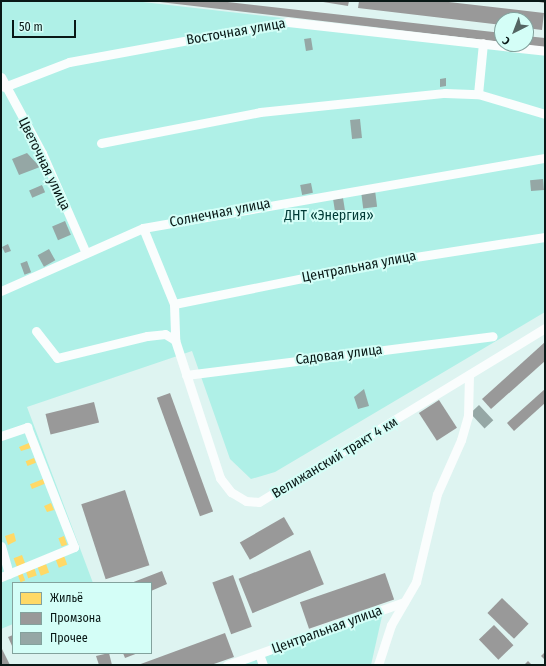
<!DOCTYPE html>
<html>
<head>
<meta charset="utf-8">
<style>
  body { margin:0 }
  #map { position:relative; width:546px; height:666px; overflow:hidden; background:#def4f1; font-family:"Fira Sans Condensed",sans-serif }
  div>[style] { position:absolute }
  .green>* { inset:0; background:#aff0e7 }
  .homes>* { inset:0; background:#ffd966; transform-origin:0 0 }
  .industry>* { inset:0; background:#999; transform-origin:0 0 }
  .building>* { inset:0; background:#95a7a5; transform-origin:0 0 }
  .minor>* { height:9px; margin:-4.5px; padding:0 4.5px; transform-origin:4.5px; border-radius:4.5px; background:#fafdfd }
  span { translate:-50% -50%; white-space:nowrap; text-align:center; line-height:1.15; -webkit-text-stroke:4px #d4fef7; paint-order:stroke }
  .street-label { font-size:14px; color:#091816 }
  .park-label { font-size:14px; color:#003b36 }
  .frame { position:absolute; inset:0; border:2px solid #091816; pointer-events:none }
  .legend { position:absolute; left:12px; top:582px; width:140px; height:72px; box-sizing:border-box; background:#d4fef7; border:1px solid #83a29d; margin:0; padding:5px 7px; list-style:none; font-size:12px; color:#091816 }
  .legend li { display:flex; align-items:center; gap:8px; height:20px }
  .legend b { width:20px; border:1px solid #83a29d }
  .north { position:absolute; left:494px; top:12px; width:40px; height:40px; box-sizing:border-box; background:#d4fef7; border:1px solid #83a29d; border-radius:50%; rotate:222deg; font-size:11px; font-weight:700; line-height:16px; text-align:center; color:#091816 }
  .north::after { content:''; display:block; margin:auto; width:14px; height:18px; background:#546563; clip-path:polygon(50% 0,100% 100%,50% 72%,0 100%) }
  .scale { position:absolute; left:12px; top:20px; width:64px; height:18px; box-sizing:border-box; border:2px solid #091816; border-top:0; padding-left:5px; font-size:12px; line-height:14px; white-space:nowrap; color:#091816; -webkit-text-stroke:3px #d4fef7; paint-order:stroke }
</style>
</head>
<body>
<div id="map">
  <div class="green">
    <div style="clip-path:polygon(1px 1px,134px 1px,545px 48px,545px 312px,275px 472px,251px 479px,230px 459px,192px 351px,27px 407px,93px 583px,13px 583px,13px 624px,1px 629px)"></div>
    <div style="clip-path:polygon(382px 616px,371px 665px,240px 665px)"></div>
  </div>
  <div class="homes">
    <div style="clip-path:polygon(29px 443px,31px 448px,21px 451px,19px 447px)"></div>
    <div style="left:34px;top:458px;width:5px;height:9px;rotate:68deg"></div>
    <div style="left:43px;top:479px;width:5px;height:14px;rotate:68deg"></div>
    <div style="clip-path:polygon(51px 503px,54px 510px,47px 512px,44px 506px)"></div>
    <div style="clip-path:polygon(14px 533px,16px 541px,8px 545px,5px 536px)"></div>
    <div style="left:64px;top:536px;width:9px;height:6px;rotate:69deg"></div>
    <div style="left:22px;top:555px;width:9px;height:9px;rotate:69deg"></div>
    <div style="left:64px;top:556px;width:9px;height:9px;rotate:69deg"></div>
    <div style="left:46px;top:564px;width:9px;height:9px;rotate:69deg"></div>
    <div style="left:34px;top:567px;width:9px;height:9px;rotate:72deg"></div>
    <div style="left:22px;top:572px;width:9px;height:5px;rotate:69deg"></div>
  </div>
  <div class="industry">
    <div style="clip-path:polygon(151px 1px,219px 1px,502px 33px,502px 42px)"></div>
    <div style="clip-path:polygon(317px 1px,349px 1px,348px 6px)"></div>
    <div style="clip-path:polygon(359px 1px,440px 1px,544px 13px,542px 30px,526px 28px,526px 20px,502px 20px,502px 25px,358px 8px)"></div>
    <div style="clip-path:polygon(534px 1px,545px 1px,544px 3px)"></div>
    <div style="left:526px;top:36px;width:19px;height:9px;rotate:6deg"></div>
    <div style="clip-path:polygon(545px 342px,545px 361px,491px 409px,482px 399px)"></div>
    <div style="clip-path:polygon(545px 389px,545px 403px,514px 431px,507px 423px)"></div>
    <div style="left:170px;top:393px;width:126px;height:14px;rotate:70deg"></div>
    <div style="left:439px;top:400px;width:33px;height:24px;rotate:57deg"></div>
    <div style="left:94px;top:402px;width:21px;height:50px;rotate:76deg"></div>
    <div style="left:125px;top:490px;width:79px;height:46px;rotate:72deg"></div>
    <div style="left:284px;top:517px;width:20px;height:51px;rotate:60deg"></div>
    <div style="left:310px;top:550px;width:37px;height:77px;rotate:68deg"></div>
    <div style="clip-path:polygon(162px 571px,167px 584px,151px 591px,151px 583px,131px 583px)"></div>
    <div style="left:385px;top:573px;width:28px;height:90px;rotate:71deg"></div>
    <div style="left:233px;top:575px;width:55px;height:22px;rotate:70deg"></div>
    <div style="left:502px;top:598px;width:37px;height:21px;rotate:44deg"></div>
    <div style="left:494px;top:625px;width:28px;height:21px;rotate:46deg"></div>
    <div style="clip-path:polygon(225px 633px,234px 657px,211px 665px,138px 665px)"></div>
    <div style="clip-path:polygon(13px 635px,13px 648px,8px 637px)"></div>
    <div style="clip-path:polygon(1px 647px,10px 665px,1px 665px)"></div>
    <div style="clip-path:polygon(545px 652px,545px 660px,541px 656px)"></div>
    <div style="clip-path:polygon(109px 653px,112px 665px,99px 665px,96px 656px)"></div>
    <div style="clip-path:polygon(123px 653px,138px 653px,125px 658px)"></div>
    <div style="clip-path:polygon(528px 661px,532px 665px,524px 665px)"></div>
  </div>
  <div class="building">
    <div style="left:311px;top:38px;width:12px;height:7px;rotate:81deg"></div>
    <div style="clip-path:polygon(446px 78px,446px 86px,440px 87px,440px 79px)"></div>
    <div style="left:360px;top:119px;width:19px;height:10px;rotate:84deg"></div>
    <div style="clip-path:polygon(27px 153px,40px 167px,19px 175px,12px 159px)"></div>
    <div style="left:543px;top:179px;width:11px;height:13px;rotate:85deg"></div>
    <div style="left:311px;top:183px;width:10px;height:11px;rotate:79deg"></div>
    <div style="left:42px;top:185px;width:8px;height:14px;rotate:67deg"></div>
    <div style="left:375px;top:190px;width:17px;height:14px;rotate:83deg"></div>
    <div style="left:343px;top:198px;width:13px;height:10px;rotate:81deg"></div>
    <div style="left:65px;top:221px;width:15px;height:14px;rotate:67deg"></div>
    <div style="clip-path:polygon(8px 244px,11px 251px,5px 253px,2px 247px)"></div>
    <div style="left:49px;top:249px;width:13px;height:13px;rotate:61deg"></div>
    <div style="left:27px;top:261px;width:12px;height:7px;rotate:70deg"></div>
    <div style="clip-path:polygon(364px 389px,369px 406px,358px 409px,354px 397px)"></div>
    <div style="left:479px;top:405px;width:21px;height:12px;rotate:47deg"></div>
  </div>
  <div class="minor">
    <div style="left:1px;top:77px;width:86px;rotate:61.7deg"></div>
    <div style="left:42px;top:153px;width:109px;rotate:66.3deg"></div>
    <div style="left:4px;top:87px;width:70px;rotate:-21deg"></div>
    <div style="left:69px;top:62px;width:223px;rotate:-10.4deg"></div>
    <div style="left:288px;top:22px;width:259px;rotate:6.4deg"></div>
    <div style="left:478px;top:94px;width:51px;rotate:-84.4deg"></div>
    <div style="left:101px;top:143px;width:162px;rotate:-11deg"></div>
    <div style="left:260px;top:112px;width:186px;rotate:-5.9deg"></div>
    <div style="left:445px;top:93px;width:33px;rotate:2deg"></div>
    <div style="left:478px;top:94px;width:70px;rotate:16.6deg"></div>
    <div style="left:143px;top:228px;width:82px;rotate:67.8deg"></div>
    <div style="left:174px;top:304px;width:36px;rotate:88deg"></div>
    <div style="left:1px;top:291px;width:155px;rotate:-23.9deg"></div>
    <div style="left:143px;top:228px;width:408px;rotate:-9.9deg"></div>
    <div style="left:174px;top:304px;width:213px;rotate:-11.4deg"></div>
    <div style="left:383px;top:262px;width:164px;rotate:-8.8deg"></div>
    <div style="left:36px;top:331px;width:34px;rotate:52deg"></div>
    <div style="left:57px;top:358px;width:93px;rotate:-13.7deg"></div>
    <div style="left:147px;top:336px;width:18px;rotate:-6deg"></div>
    <div style="left:165px;top:334px;width:12px;rotate:31deg"></div>
    <div style="left:175px;top:340px;width:145px;rotate:71.9deg"></div>
    <div style="left:220px;top:478px;width:18px;rotate:52deg"></div>
    <div style="left:231px;top:492px;width:17px;rotate:31deg"></div>
    <div style="left:246px;top:501px;width:13px;rotate:4deg"></div>
    <div style="left:259px;top:502px;width:335px;rotate:-31.3deg"></div>
    <div style="left:186px;top:375px;width:309px;rotate:-7.2deg"></div>
    <div style="left:1px;top:436px;width:28px;rotate:-19deg"></div>
    <div style="left:27px;top:427px;width:129px;rotate:68.6deg"></div>
    <div style="left:74px;top:547px;width:79px;rotate:157.7deg"></div>
    <div style="left:1px;top:546px;width:29px;rotate:74deg"></div>
    <div style="left:259px;top:654px;width:12px;rotate:70deg"></div>
    <div style="left:227px;top:665px;width:188px;rotate:-19.6deg"></div>
    <div style="left:378px;top:665px;width:42px;rotate:-72deg"></div>
    <div style="left:391px;top:625px;width:50px;rotate:-59.8deg"></div>
    <div style="left:416px;top:582px;width:90px;rotate:-76.6deg"></div>
    <div style="left:437px;top:494px;width:59px;rotate:-66deg"></div>
    <div style="left:461px;top:440px;width:25px;rotate:-74deg"></div>
    <div style="left:468px;top:416px;width:40px;rotate:-88.6deg"></div>
  </div>
  <div class="street-label">
    <span style="left:236px;top:32px;rotate:-10deg">Восточная улица</span>
    <span style="left:44px;top:164px;rotate:64deg">Цветочная улица</span>
    <span style="left:220px;top:213px;rotate:-11deg">Солнечная улица</span>
    <span style="left:359px;top:267px;rotate:-11deg">Центральная улица</span>
    <span style="left:339px;top:355px;rotate:-7deg">Садовая улица</span>
    <span style="left:335px;top:458px;rotate:-31deg">Велижанский тракт 4 км</span>
    <span style="left:327px;top:630px;rotate:-20deg">Центральная улица</span>
  </div>
  <div class="park-label">
    <span style="left:329px;top:216px">ДНТ «Энергия»</span>
  </div>
  <div class="frame"></div>
  <ul class="legend">
  <li><b style="height:11px;background:#ffd966"></b>Жильё</li>
  <li><b style="height:11px;background:#999"></b>Промзона</li>
  <li><b style="height:11px;background:#95a7a5"></b>Прочее</li>
  </ul>
  <div class="north">С</div>
  <div class="scale">50 m</div>
</div>
</body>
</html>
